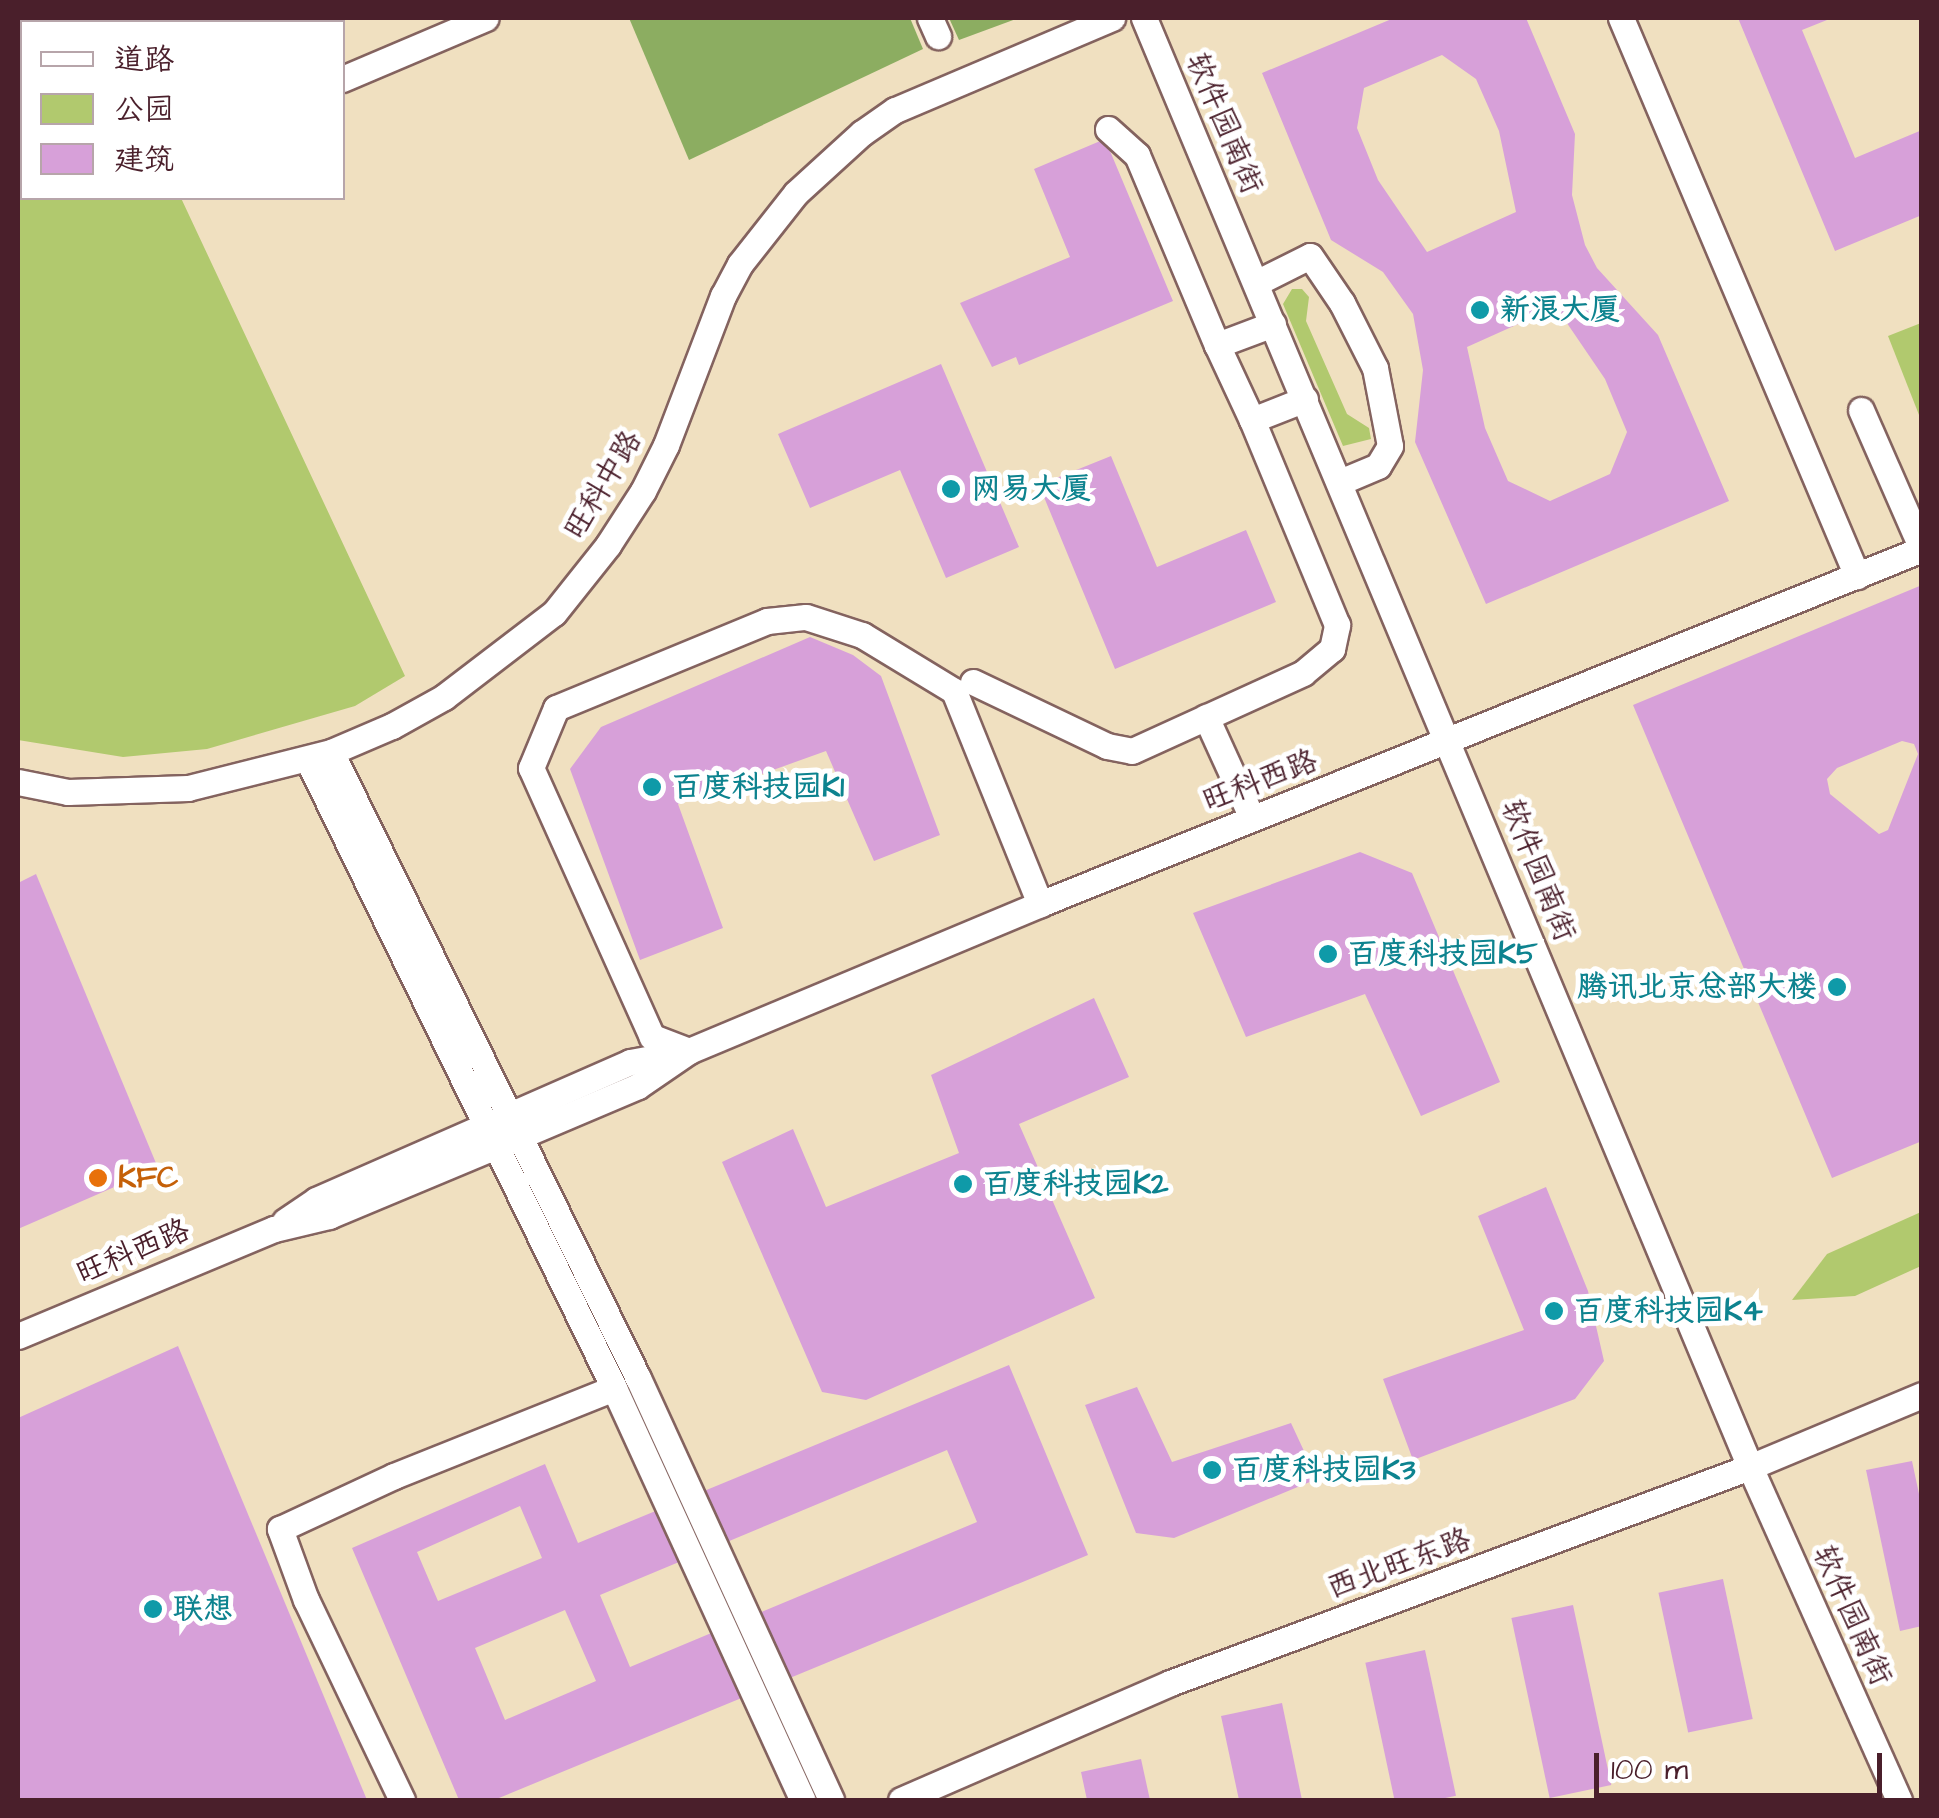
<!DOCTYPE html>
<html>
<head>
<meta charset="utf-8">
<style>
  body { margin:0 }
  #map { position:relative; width:1939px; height:1818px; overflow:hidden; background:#f0e0c0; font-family:"Architects Daughter","LXGW WenKai TC",sans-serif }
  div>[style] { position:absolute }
  .green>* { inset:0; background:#b1c96e }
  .forest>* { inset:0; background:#8cad61 }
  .building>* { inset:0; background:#d7a0d9; transform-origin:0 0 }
  .roads { filter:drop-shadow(2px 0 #84635f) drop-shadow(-2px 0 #84635f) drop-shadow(0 2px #84635f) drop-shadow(0 -2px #84635f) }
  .minor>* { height:25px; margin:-12.5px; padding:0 12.5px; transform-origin:12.5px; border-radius:12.5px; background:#fff }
  .dots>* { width:28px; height:28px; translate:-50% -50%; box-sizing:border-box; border:5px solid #fff; border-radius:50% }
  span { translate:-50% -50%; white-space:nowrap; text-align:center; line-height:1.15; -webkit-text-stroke:10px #fff; paint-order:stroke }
  .street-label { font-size:30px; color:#4a1f2b }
  .culture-label { font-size:30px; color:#0d838f; font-weight:700 }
  .left { translate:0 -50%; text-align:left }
  .right { translate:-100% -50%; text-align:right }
  .food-label { font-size:30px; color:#c56008; font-weight:700 }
  .frame { position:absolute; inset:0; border:20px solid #4a1f2b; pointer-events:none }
  .legend { position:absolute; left:20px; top:20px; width:325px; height:180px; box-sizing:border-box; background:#fff; border:2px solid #b7a5aa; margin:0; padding:12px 18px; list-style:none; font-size:30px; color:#4a1f2b }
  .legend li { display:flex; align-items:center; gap:20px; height:50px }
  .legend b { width:50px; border:2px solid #b7a5aa }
  .scale { position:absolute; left:1594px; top:1753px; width:288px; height:45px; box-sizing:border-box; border:5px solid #4a1f2b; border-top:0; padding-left:12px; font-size:30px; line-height:35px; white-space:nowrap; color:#4a1f2b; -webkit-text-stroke:8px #fff; paint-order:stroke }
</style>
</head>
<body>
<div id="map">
  <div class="green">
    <div style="clip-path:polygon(18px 18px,97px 18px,99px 22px,22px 22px,22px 198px,181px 198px,405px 676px,355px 706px,207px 749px,123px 757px,18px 740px)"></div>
    <div style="clip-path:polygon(1292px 289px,1302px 289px,1309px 297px,1306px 321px,1347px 414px,1369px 428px,1371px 439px,1343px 446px,1283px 304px)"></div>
    <div style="clip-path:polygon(1921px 323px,1921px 420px,1888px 336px)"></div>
    <div style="clip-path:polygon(1921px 1212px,1921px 1266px,1855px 1296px,1792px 1300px,1827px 1254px)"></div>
  </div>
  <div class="forest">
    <div style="clip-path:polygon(629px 18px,910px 18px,923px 49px,689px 160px)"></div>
    <div style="clip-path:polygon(949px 18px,1019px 18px,959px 40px)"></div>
  </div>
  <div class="building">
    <div style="clip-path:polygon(evenodd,1394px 18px,1526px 18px,1575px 134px,1572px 195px,1585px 245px,1597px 268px,1658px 335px,1729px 501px,1486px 604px,1415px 442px,1423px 370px,1413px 314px,1383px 272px,1331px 240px,1262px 73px,1394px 18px,1442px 55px,1476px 79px,1499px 131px,1516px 212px,1427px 252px,1378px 180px,1357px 128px,1364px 88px,1442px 55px,1394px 18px,1556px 307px,1605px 379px,1627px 432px,1610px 474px,1550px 501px,1508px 481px,1485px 428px,1467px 347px,1556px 307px)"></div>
    <div style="clip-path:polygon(1738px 18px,1832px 18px,1802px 30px,1855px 158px,1922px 130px,1922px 215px,1835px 251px)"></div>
    <div style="clip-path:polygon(1105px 139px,1173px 301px,1019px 365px,1016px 357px,992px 367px,960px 303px,1070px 257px,1034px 169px)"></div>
    <div style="clip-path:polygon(941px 364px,1019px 547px,946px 578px,900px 470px,810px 508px,778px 434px)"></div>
    <div style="clip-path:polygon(1111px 456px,1157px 567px,1246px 530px,1276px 602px,1115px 669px,1039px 485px)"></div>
    <div style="clip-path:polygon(evenodd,1922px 585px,1922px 1141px,1832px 1178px,1633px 705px,1922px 585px,1902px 741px,1914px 744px,1918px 754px,1888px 830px,1879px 834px,1830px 794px,1827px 779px,1837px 768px,1902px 741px)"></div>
    <div style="clip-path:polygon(810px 637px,853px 655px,881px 676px,940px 835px,874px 861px,826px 751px,678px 804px,723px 928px,640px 960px,570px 769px,601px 727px)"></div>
    <div style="clip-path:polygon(1360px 852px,1412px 873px,1500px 1082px,1421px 1116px,1365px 994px,1246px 1037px,1193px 913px)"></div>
    <div style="clip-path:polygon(36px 874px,158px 1168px,18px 1229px,18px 883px)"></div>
    <div style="clip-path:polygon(1094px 998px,1129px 1077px,1019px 1124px,1095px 1298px,866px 1400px,822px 1392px,722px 1162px,793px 1129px,826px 1207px,959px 1153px,931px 1075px)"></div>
    <div style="clip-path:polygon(1546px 1187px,1588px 1291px,1604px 1361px,1575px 1399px,1413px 1460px,1383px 1379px,1524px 1330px,1478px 1216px)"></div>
    <div style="clip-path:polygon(178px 1346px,367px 1800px,18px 1800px,18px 1418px)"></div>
    <div style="clip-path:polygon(evenodd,1009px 1365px,1088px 1555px,494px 1800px,459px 1800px,352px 1548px,545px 1464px,578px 1543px,1009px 1365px,947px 1450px,977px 1522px,630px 1667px,600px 1595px,947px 1450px,1009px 1365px,520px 1506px,542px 1558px,438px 1601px,417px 1552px,520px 1506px,1009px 1365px,565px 1610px,596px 1681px,505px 1720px,475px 1648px,565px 1610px)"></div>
    <div style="clip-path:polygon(1137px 1387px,1172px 1462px,1291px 1423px,1317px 1479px,1174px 1538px,1136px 1533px,1085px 1405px)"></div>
    <div style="clip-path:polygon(1912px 1461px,1922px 1508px,1922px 1626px,1900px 1631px,1866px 1470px)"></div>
    <div style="left:1723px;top:1579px;width:143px;height:66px;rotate:78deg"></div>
    <div style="left:1573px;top:1605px;width:184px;height:63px;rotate:78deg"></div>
    <div style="left:1425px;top:1650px;width:149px;height:61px;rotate:78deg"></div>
    <div style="clip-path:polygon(1282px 1703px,1302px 1800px,1239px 1800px,1221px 1716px)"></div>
    <div style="clip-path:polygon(1141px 1759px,1150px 1800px,1087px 1800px,1081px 1772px)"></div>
  </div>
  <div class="roads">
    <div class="minor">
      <div style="left:930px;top:18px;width:20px;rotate:66deg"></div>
      <div style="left:1144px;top:18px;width:1571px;rotate:67.3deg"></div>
      <div style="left:1750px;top:1467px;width:365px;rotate:65.9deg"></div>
      <div style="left:1621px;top:18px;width:606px;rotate:67.07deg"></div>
      <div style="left:342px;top:79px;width:156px;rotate:-23deg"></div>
      <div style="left:1108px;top:129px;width:39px;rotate:42deg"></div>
      <div style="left:1137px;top:155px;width:206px;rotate:67.2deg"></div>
      <div style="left:1256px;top:283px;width:60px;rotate:-26.6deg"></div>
      <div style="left:1310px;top:256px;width:57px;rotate:55.8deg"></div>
      <div style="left:1342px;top:303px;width:73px;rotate:63.1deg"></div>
      <div style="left:1375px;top:368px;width:79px;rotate:79.1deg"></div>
      <div style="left:1390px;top:446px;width:23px;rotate:121deg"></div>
      <div style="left:1378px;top:466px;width:41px;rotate:157.2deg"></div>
      <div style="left:1273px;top:324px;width:60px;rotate:159.4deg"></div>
      <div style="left:1217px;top:345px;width:83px;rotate:65deg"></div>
      <div style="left:1252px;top:420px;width:57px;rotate:-21.6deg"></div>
      <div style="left:1861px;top:410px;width:152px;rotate:66.3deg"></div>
      <div style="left:973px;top:682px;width:148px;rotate:25.5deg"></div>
      <div style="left:1107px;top:746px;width:25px;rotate:11deg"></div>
      <div style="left:1132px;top:751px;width:188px;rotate:-24.5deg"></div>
      <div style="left:1303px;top:673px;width:38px;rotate:-40deg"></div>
      <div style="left:1332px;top:649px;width:25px;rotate:-78deg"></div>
      <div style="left:1337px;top:625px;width:222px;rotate:-112.5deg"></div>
      <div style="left:1206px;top:717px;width:111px;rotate:65.5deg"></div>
      <div style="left:331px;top:752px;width:697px;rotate:63.88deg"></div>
      <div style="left:638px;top:1378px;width:464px;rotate:65.4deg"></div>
      <div style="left:308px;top:760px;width:699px;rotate:64.02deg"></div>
      <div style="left:614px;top:1388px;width:453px;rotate:65.4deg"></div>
      <div style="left:18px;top:782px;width:51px;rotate:11.3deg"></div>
      <div style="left:68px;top:792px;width:120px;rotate:-1.9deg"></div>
      <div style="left:188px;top:788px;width:147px;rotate:-14.1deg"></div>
      <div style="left:331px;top:752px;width:66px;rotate:-23.1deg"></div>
      <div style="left:392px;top:726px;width:60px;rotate:-29.1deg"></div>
      <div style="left:444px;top:697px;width:138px;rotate:-37.4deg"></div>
      <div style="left:554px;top:613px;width:87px;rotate:-51.5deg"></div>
      <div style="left:608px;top:545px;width:64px;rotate:-57.1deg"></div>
      <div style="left:643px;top:491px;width:51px;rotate:-63.4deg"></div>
      <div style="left:666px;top:445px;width:160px;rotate:-69.1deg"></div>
      <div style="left:723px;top:296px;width:36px;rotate:-62deg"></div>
      <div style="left:740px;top:264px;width:90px;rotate:-51.7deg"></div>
      <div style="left:796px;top:193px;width:89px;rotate:-42.3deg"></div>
      <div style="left:862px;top:133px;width:40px;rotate:-34.9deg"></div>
      <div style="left:895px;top:110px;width:236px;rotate:-23deg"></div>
      <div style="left:689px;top:1051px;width:40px;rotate:-159deg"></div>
      <div style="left:652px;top:1037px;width:295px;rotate:-114.2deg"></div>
      <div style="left:531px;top:768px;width:65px;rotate:-67.4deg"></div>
      <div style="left:556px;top:708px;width:228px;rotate:-22.4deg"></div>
      <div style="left:767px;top:621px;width:39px;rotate:-6deg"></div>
      <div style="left:806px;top:617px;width:59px;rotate:17.8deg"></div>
      <div style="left:862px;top:635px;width:108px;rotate:31.3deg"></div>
      <div style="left:954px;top:691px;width:230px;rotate:68deg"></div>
      <div style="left:285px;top:1221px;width:37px;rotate:-34deg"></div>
      <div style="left:316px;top:1200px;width:343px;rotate:-23.7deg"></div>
      <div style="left:630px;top:1062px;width:50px;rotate:-10.4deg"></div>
      <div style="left:18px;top:1336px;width:277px;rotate:-22.7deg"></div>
      <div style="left:274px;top:1229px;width:57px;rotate:-13.3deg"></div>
      <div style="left:329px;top:1216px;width:205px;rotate:-22.7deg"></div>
      <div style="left:518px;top:1137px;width:130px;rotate:-23deg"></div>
      <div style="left:638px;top:1086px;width:62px;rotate:-34.5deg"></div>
      <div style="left:689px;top:1051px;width:381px;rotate:-22.7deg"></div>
      <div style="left:1040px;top:904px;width:951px;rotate:-21.92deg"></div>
      <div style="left:402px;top:1800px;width:222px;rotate:-115.6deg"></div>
      <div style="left:306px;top:1600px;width:76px;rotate:-110.1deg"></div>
      <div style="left:280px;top:1529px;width:126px;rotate:-24.9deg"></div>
      <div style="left:394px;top:1476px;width:237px;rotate:-21.8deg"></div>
      <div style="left:901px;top:1800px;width:293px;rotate:-23.5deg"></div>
      <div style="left:1170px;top:1683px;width:619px;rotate:-20.43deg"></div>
      <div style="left:1750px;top:1467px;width:186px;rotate:-22.7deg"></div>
    </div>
  </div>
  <div class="dots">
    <div style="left:1480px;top:310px;background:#0f9aa8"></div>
    <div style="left:951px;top:489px;background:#0f9aa8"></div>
    <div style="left:652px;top:787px;background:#0f9aa8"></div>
    <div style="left:1328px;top:954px;background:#0f9aa8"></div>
    <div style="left:1837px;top:987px;background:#0f9aa8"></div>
    <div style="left:98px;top:1178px;background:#e8710a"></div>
    <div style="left:963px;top:1184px;background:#0f9aa8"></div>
    <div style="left:1554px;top:1311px;background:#0f9aa8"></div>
    <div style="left:1212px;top:1470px;background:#0f9aa8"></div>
    <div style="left:153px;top:1609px;background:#0f9aa8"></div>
  </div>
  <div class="street-label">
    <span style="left:1224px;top:123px;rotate:67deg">软件园南街</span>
    <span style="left:603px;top:485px;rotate:-59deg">旺科中路</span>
    <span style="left:1260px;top:781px;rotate:-21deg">旺科西路</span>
    <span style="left:1538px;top:870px;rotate:68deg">软件园南街</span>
    <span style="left:133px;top:1252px;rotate:-23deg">旺科西路</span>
    <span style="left:1399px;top:1564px;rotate:-20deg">西北旺东路</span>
    <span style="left:1852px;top:1615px;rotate:66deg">软件园南街</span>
  </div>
  <div class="culture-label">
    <span class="left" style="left:1500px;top:310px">新浪大厦</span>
    <span class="left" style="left:971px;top:489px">网易大厦</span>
    <span class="left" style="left:672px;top:787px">百度科技园K1</span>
    <span class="left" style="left:1348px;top:954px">百度科技园K5</span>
    <span class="right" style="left:1817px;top:987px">腾讯北京总部大楼</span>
    <span class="left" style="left:983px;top:1184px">百度科技园K2</span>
    <span class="left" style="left:1574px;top:1311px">百度科技园K4</span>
    <span class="left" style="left:1232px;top:1470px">百度科技园K3</span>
    <span class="left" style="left:173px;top:1609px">联想</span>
  </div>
  <div class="food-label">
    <span class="left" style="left:118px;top:1178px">KFC</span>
  </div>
  <div class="frame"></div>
  <ul class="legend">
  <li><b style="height:12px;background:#fff"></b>道路</li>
  <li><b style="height:28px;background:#b1c96e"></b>公园</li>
  <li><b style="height:28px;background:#d7a0d9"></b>建筑</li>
  </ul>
  <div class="scale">100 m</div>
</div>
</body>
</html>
